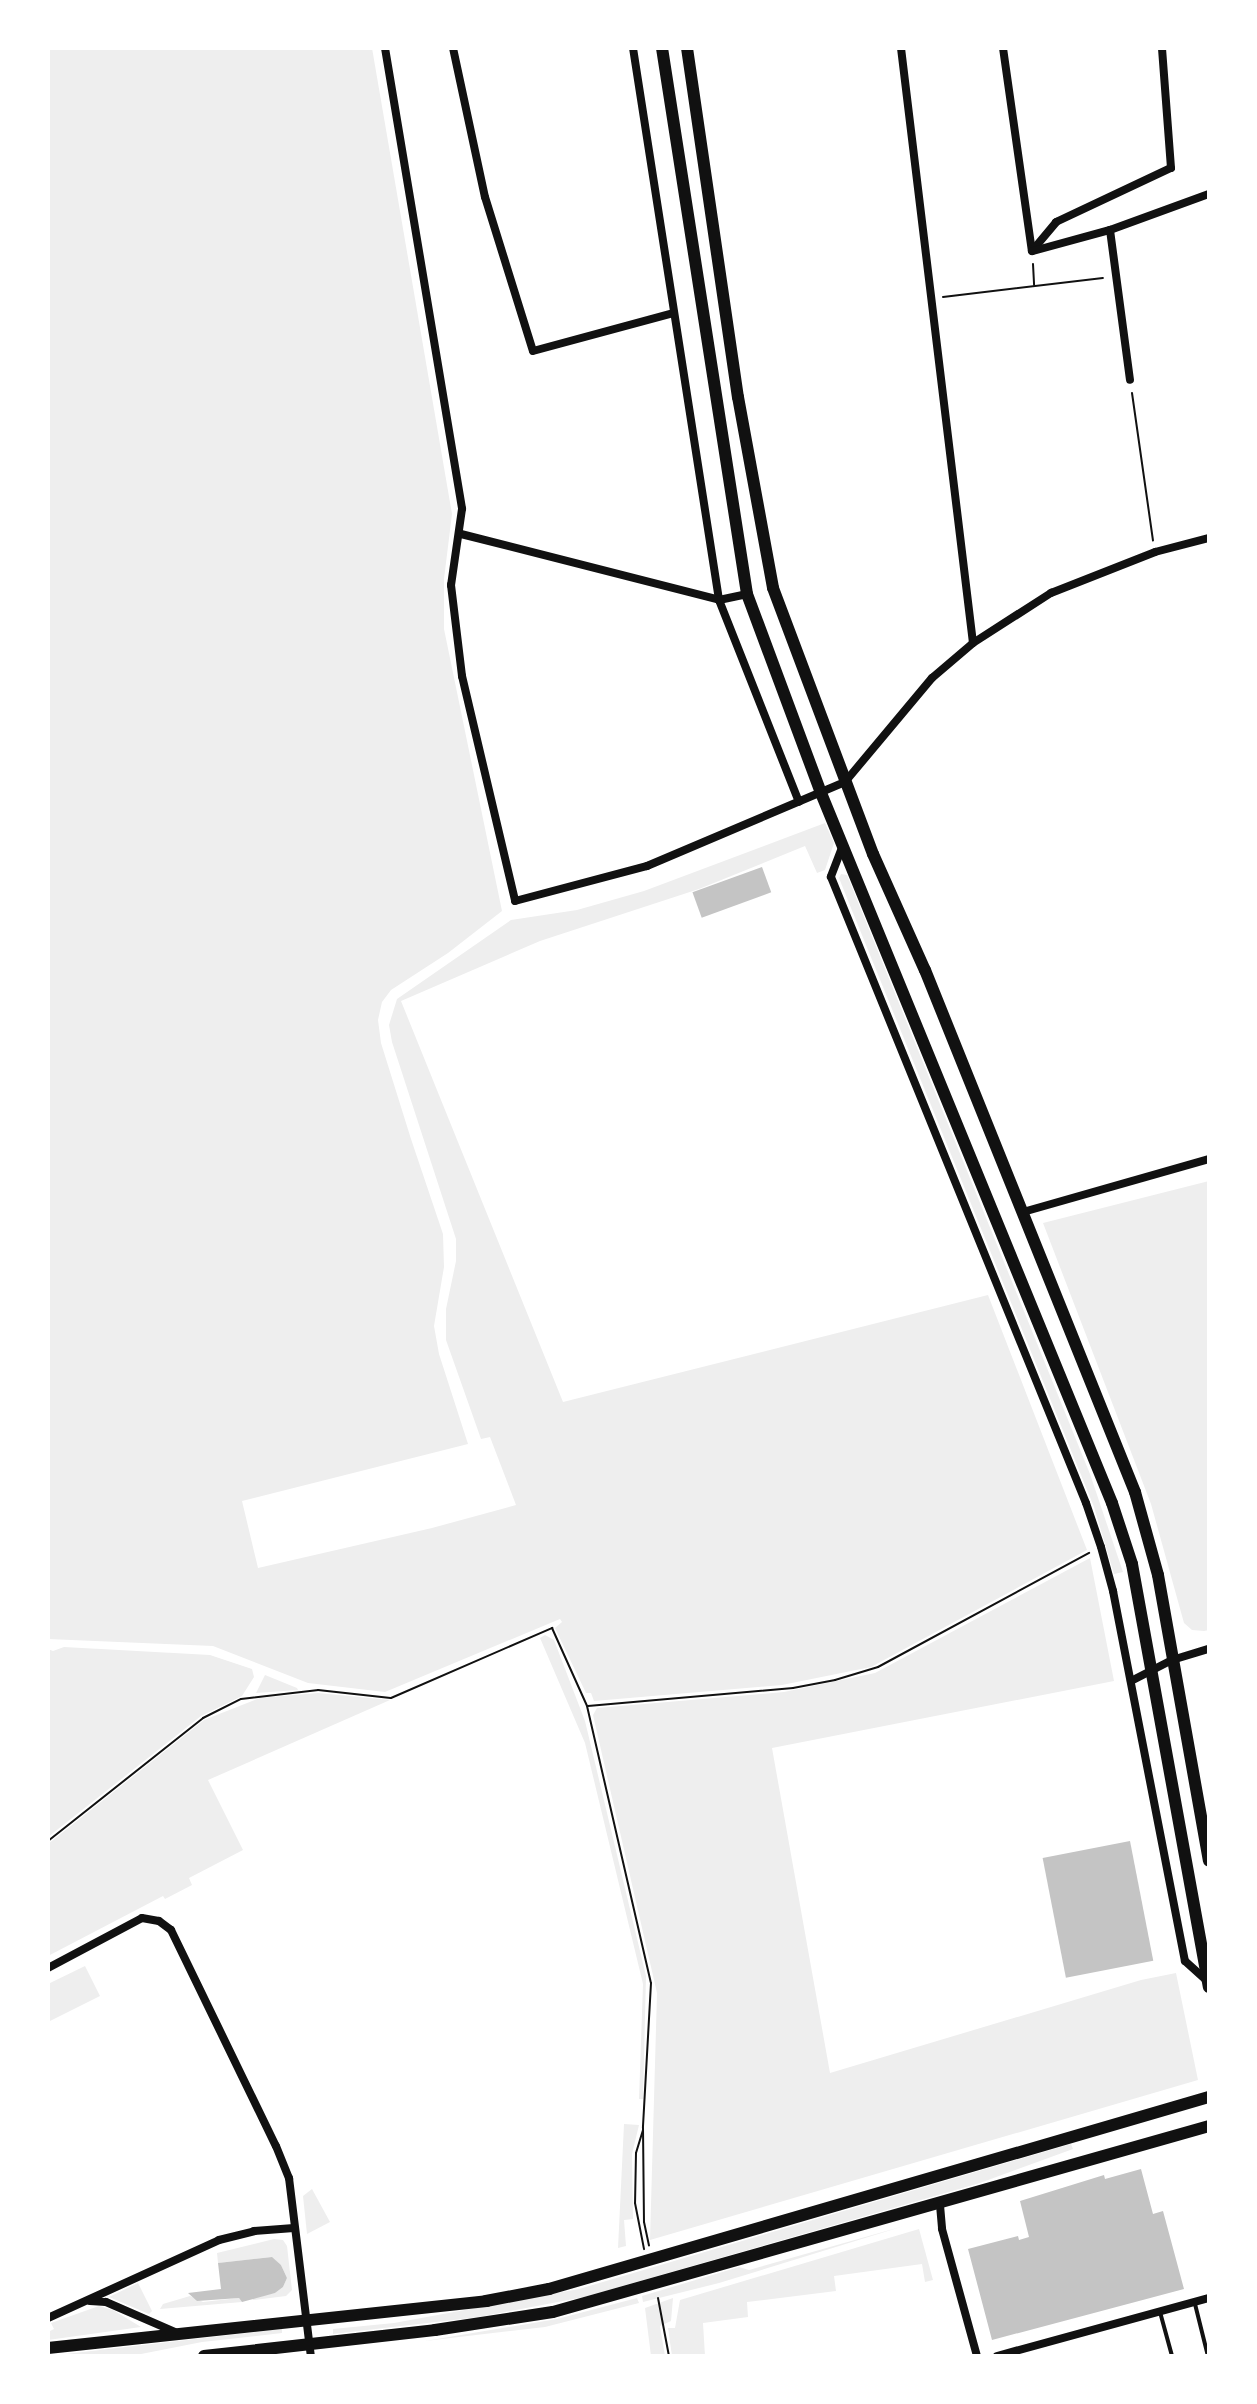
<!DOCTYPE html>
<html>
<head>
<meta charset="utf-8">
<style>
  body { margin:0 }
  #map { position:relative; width:1257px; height:2404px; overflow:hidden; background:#fff; font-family:"Roboto Condensed",sans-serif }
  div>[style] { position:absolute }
  .green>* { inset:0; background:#eee }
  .building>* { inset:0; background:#c4c4c4; transform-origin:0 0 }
  .path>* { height:2px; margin:-1px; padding:0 1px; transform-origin:1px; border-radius:1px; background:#111 }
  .service>* { height:4px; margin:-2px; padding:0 2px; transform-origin:2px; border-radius:2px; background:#111 }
  .minor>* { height:8px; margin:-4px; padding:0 4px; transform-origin:4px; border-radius:4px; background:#111 }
  .primary>* { height:12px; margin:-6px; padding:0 6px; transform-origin:6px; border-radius:6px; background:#111 }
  span { translate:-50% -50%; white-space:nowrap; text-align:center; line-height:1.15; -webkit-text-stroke:6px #fff; paint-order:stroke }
  .frame { position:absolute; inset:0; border:50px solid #fff; pointer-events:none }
</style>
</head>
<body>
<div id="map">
  <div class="green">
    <div style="clip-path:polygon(48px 48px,372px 48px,452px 514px,444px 579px,444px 629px,502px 911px,448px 953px,391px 990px,382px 1002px,378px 1020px,381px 1043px,411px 1139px,443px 1234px,444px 1267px,434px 1326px,439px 1354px,468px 1444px,242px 1501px,258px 1568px,432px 1528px,516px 1505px,490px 1437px,481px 1439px,446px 1340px,446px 1309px,456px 1261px,456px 1239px,392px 1042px,389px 1025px,397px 999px,511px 920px,577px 910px,644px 891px,825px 823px,834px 843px,825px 870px,817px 873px,805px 846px,699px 889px,540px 941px,401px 1001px,563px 1402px,988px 1295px,1087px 1550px,871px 1667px,782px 1685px,594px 1701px,591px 1693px,586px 1693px,555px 1628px,562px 1622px,560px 1619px,385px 1692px,308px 1683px,213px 1646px,48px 1639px)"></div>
    <div style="clip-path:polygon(841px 874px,847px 875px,1090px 1474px,1123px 1572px,1114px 1574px,1094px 1507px,851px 908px,839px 878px)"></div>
    <div style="clip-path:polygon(1209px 1181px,1209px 1630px,1204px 1631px,1192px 1630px,1184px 1623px,1151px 1504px,1043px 1223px)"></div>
    <div style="clip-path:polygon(1090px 1558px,1114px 1681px,772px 1748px,830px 2073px,1141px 1980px,1176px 1973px,1198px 2080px,650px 2240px,657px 1993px,593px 1715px,597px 1708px,784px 1692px,875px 1673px)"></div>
    <div style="clip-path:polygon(545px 1635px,554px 1640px,585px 1721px,646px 1976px,643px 2099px,639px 2099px,643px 1984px,585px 1743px,540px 1638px)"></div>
    <div style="clip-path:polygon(64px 1647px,210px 1655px,252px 1669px,254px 1677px,242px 1696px,201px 1716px,48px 1837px,48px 1649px,53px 1651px)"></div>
    <div style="clip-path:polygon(265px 1675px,297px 1688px,298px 1690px,256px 1693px)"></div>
    <div style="clip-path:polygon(318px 1693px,390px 1700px,208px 1780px,243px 1850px,189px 1878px,192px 1885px,165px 1899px,163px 1896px,48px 1956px,48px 1844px,204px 1720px,260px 1698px)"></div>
    <div style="clip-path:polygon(85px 1966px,100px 1996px,48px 2022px,48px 1984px)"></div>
    <div style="clip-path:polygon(624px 2124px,639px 2125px,632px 2154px,633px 2219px,624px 2220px,626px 2246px,618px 2248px)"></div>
    <div style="clip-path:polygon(1071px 2144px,1073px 2149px,980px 2183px,584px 2297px,479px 2317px,333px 2334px,333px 2329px,394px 2323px,579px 2289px)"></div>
    <div style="clip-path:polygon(312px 2189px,330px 2222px,307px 2234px,303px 2196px)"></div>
    <div style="clip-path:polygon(904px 2226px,719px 2283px,643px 2302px,642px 2296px,739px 2267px,749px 2270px)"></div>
    <div style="clip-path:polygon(919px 2229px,933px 2280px,925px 2282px,922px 2264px,834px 2276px,836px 2291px,747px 2302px,748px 2317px,703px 2323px,705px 2356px,672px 2356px,668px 2328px,675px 2328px,680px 2300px)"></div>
    <div style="clip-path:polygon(274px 2239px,283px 2240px,287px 2246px,292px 2290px,286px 2296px,253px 2300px,252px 2297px,275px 2293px,283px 2287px,287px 2278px,281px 2265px,271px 2257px,218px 2263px,217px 2253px)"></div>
    <div style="clip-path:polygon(138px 2283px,152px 2311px,149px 2314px,109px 2297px)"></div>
    <div style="clip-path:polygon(190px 2296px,203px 2302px,239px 2298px,242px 2302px,160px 2309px,163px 2304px)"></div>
    <div style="clip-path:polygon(637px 2298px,639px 2303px,545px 2327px,425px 2341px,557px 2319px)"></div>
    <div style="clip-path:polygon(673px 2298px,671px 2321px,660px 2326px,665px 2356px,651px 2356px,645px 2308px)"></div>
    <div style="clip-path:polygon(99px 2306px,113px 2310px,141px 2327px,48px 2340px,48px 2332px,54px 2329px,51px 2323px)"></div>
    <div style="clip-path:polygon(282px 2329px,282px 2333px,202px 2342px,136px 2355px,48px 2356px)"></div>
  </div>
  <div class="building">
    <div style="left:762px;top:867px;width:27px;height:74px;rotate:70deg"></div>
    <div style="left:1130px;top:1841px;width:122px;height:89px;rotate:79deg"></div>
    <div style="clip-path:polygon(1141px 2169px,1153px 2214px,1163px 2211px,1184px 2289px,992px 2340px,968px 2249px,1018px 2236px,1019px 2240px,1029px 2237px,1020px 2201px,1104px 2175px,1105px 2179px)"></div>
    <div style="clip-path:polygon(272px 2257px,281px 2265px,287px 2278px,283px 2287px,275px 2293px,242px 2302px,239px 2298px,197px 2301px,188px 2293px,221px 2289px,218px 2263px)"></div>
  </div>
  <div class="path">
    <div style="left:1033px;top:264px;width:21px;rotate:87deg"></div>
    <div style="left:943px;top:297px;width:161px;rotate:-6.8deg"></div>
    <div style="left:1132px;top:393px;width:149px;rotate:81.9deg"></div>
    <div style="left:588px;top:1706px;width:206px;rotate:-5deg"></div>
    <div style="left:793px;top:1688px;width:43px;rotate:-10.8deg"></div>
    <div style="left:835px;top:1680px;width:45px;rotate:-16.8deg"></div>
    <div style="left:878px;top:1667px;width:240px;rotate:-28.4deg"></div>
    <div style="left:48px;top:1841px;width:198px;rotate:-38.4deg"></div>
    <div style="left:203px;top:1718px;width:42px;rotate:-26.6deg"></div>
    <div style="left:241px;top:1699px;width:78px;rotate:-6.7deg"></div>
    <div style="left:318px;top:1690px;width:73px;rotate:6.3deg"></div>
    <div style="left:391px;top:1698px;width:176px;rotate:-23.5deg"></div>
    <div style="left:552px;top:1628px;width:85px;rotate:65.8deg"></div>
    <div style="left:587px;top:1706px;width:284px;rotate:77deg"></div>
    <div style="left:651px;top:1983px;width:145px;rotate:93.2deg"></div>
    <div style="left:643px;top:2128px;width:94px;rotate:89.4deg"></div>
    <div style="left:644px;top:2222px;width:24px;rotate:78deg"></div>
    <div style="left:643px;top:2130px;width:24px;rotate:107deg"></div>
    <div style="left:636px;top:2153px;width:50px;rotate:91.1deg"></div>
    <div style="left:635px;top:2203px;width:47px;rotate:78.9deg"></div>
    <div style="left:658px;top:2298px;width:59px;rotate:79.3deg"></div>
  </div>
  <div class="service">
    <div style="left:1195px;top:2304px;width:54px;rotate:76deg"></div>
    <div style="left:1160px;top:2312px;width:46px;rotate:74.7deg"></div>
  </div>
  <div class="minor">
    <div style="left:385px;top:48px;width:467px;rotate:80.5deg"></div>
    <div style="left:462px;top:509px;width:77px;rotate:98.2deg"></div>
    <div style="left:451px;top:585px;width:92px;rotate:83.1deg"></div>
    <div style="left:462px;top:676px;width:231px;rotate:76.7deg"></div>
    <div style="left:515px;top:901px;width:137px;rotate:-14.9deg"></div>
    <div style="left:647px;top:866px;width:215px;rotate:-23deg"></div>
    <div style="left:845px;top:782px;width:136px;rotate:-50.1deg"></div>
    <div style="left:932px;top:678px;width:54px;rotate:-40.5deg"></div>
    <div style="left:973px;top:643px;width:93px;rotate:-32.7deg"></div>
    <div style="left:1051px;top:593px;width:112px;rotate:-21.5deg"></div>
    <div style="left:1155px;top:552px;width:56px;rotate:-14.5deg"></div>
    <div style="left:453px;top:48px;width:152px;rotate:77.9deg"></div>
    <div style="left:485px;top:197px;width:161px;rotate:72.7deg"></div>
    <div style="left:533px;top:351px;width:146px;rotate:-15.1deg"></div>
    <div style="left:633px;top:48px;width:559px;rotate:81.14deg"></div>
    <div style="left:719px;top:600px;width:217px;rotate:68.4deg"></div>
    <div style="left:901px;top:48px;width:599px;rotate:83.1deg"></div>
    <div style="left:1003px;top:48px;width:205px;rotate:81.9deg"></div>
    <div style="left:1110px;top:230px;width:151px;rotate:82.4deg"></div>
    <div style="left:1032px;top:251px;width:38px;rotate:-50deg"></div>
    <div style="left:1056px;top:222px;width:127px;rotate:-25.2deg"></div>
    <div style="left:1171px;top:168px;width:120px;rotate:-94.3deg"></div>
    <div style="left:1033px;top:251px;width:80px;rotate:-15.3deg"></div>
    <div style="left:1110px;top:230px;width:105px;rotate:-20deg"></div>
    <div style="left:461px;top:534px;width:266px;rotate:14.3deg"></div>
    <div style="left:719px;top:600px;width:29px;rotate:-12deg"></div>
    <div style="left:843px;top:845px;width:34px;rotate:111deg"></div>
    <div style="left:831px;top:877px;width:676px;rotate:67.84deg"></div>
    <div style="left:1086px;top:1503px;width:46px;rotate:71.2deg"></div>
    <div style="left:1101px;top:1547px;width:46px;rotate:74.7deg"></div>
    <div style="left:1113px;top:1591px;width:377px;rotate:79deg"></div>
    <div style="left:1185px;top:1961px;width:31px;rotate:42deg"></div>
    <div style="left:1023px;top:1212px;width:193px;rotate:-15.9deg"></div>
    <div style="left:1131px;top:1681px;width:46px;rotate:-27.1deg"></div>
    <div style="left:1172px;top:1660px;width:39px;rotate:-17deg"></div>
    <div style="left:48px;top:1968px;width:106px;rotate:-28deg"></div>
    <div style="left:142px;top:1918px;width:17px;rotate:10deg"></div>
    <div style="left:159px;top:1921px;width:15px;rotate:37deg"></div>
    <div style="left:171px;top:1930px;width:240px;rotate:64.1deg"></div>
    <div style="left:276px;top:2146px;width:35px;rotate:68deg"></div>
    <div style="left:289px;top:2178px;width:179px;rotate:83deg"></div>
    <div style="left:940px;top:2205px;width:24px;rotate:85deg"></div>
    <div style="left:942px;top:2229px;width:132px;rotate:74.6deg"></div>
    <div style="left:90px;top:2301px;width:16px;rotate:4deg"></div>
    <div style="left:106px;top:2302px;width:75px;rotate:23.5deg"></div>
    <div style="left:48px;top:2318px;width:188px;rotate:-24.5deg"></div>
    <div style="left:219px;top:2240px;width:36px;rotate:-14deg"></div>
    <div style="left:254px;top:2231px;width:40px;rotate:-4.3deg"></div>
    <div style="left:997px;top:2356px;width:220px;rotate:-15.3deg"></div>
  </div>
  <div class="primary">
    <div style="left:662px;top:48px;width:553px;rotate:81.15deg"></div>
    <div style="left:747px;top:594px;width:212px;rotate:69.6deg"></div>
    <div style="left:821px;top:793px;width:767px;rotate:67.71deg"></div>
    <div style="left:1112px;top:1503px;width:64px;rotate:71.8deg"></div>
    <div style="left:1132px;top:1564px;width:430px;rotate:79.7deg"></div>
    <div style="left:687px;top:48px;width:353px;rotate:81.7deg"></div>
    <div style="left:738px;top:397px;width:194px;rotate:79.6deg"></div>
    <div style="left:773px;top:588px;width:284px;rotate:69.4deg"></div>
    <div style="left:873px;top:854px;width:127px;rotate:65.9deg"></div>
    <div style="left:925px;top:970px;width:563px;rotate:68.09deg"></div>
    <div style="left:1135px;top:1492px;width:86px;rotate:74.5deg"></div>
    <div style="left:1158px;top:1575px;width:290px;rotate:79.9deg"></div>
    <div style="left:48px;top:2348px;width:441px;rotate:-6.1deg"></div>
    <div style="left:486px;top:2301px;width:64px;rotate:-10.8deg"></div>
    <div style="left:549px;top:2289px;width:687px;rotate:-16.22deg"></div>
    <div style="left:204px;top:2356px;width:232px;rotate:-6.4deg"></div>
    <div style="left:435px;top:2330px;width:119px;rotate:-8.7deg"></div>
    <div style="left:553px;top:2312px;width:682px;rotate:-15.83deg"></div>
  </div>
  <div class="frame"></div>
</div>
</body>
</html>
